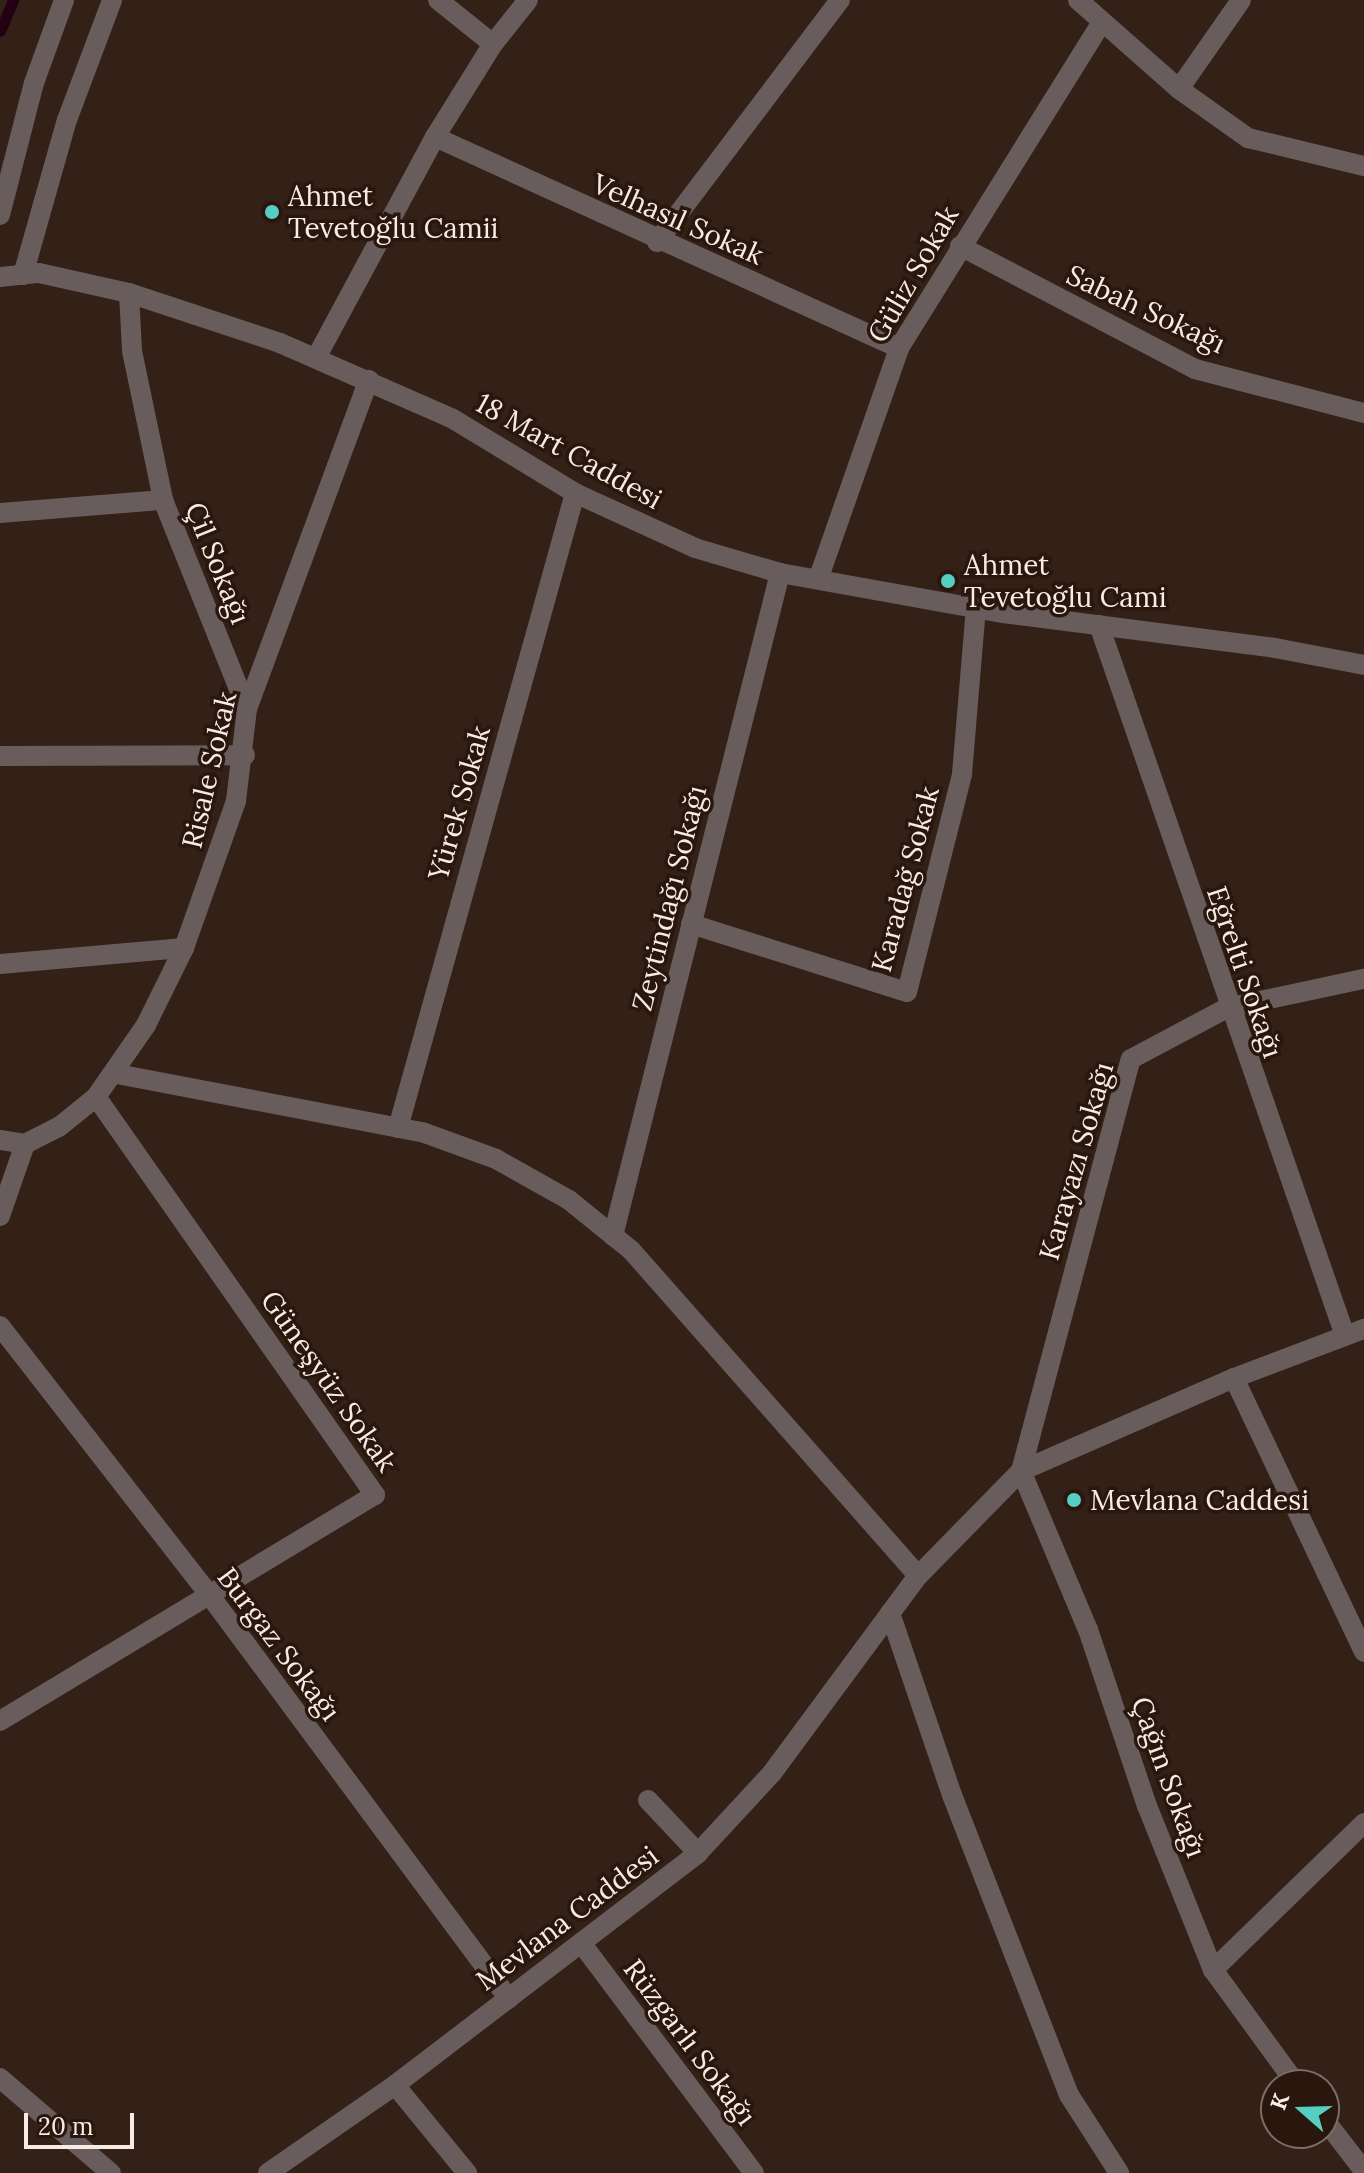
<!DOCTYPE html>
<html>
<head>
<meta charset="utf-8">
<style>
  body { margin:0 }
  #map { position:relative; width:1364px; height:2173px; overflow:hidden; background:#332017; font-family:Lora,serif }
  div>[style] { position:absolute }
  .stream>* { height:11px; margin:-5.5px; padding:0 5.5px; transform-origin:5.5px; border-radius:5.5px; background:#250013 }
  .minor>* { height:20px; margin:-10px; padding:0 10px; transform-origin:10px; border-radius:10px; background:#685c5c }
  .dots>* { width:22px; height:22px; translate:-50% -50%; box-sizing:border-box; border:4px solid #29170e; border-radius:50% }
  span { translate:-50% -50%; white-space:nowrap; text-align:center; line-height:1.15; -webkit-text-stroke:7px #29170e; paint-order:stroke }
  .poi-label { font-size:28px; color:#f8ebe5 }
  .left { translate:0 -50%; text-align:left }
  .street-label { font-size:28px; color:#f8ebe5 }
  .north { position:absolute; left:1260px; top:2069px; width:80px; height:80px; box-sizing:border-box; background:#29170e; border:2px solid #7c6c64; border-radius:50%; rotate:290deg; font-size:22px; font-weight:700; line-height:32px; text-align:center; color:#f8ebe5 }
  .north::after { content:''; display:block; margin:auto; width:28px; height:36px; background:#57cec2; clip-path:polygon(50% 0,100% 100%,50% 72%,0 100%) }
  .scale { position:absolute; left:24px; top:2113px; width:110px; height:36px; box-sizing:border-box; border:4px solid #f8ebe5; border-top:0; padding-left:10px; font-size:24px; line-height:28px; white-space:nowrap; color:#f8ebe5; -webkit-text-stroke:6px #29170e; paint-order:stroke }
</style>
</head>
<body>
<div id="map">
  <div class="stream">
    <div style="left:0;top:31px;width:34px;rotate:-67deg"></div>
  </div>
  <div class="minor">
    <div style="left:438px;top:0;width:70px;rotate:38.7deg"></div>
    <div style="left:1078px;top:0;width:135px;rotate:41.4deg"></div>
    <div style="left:1179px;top:89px;width:85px;rotate:35.4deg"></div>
    <div style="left:1248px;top:138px;width:119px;rotate:13.6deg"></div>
    <div style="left:1179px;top:89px;width:108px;rotate:-55.1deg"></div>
    <div style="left:435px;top:137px;width:510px;rotate:24.45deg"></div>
    <div style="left:0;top:215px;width:136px;rotate:-75.6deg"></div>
    <div style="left:34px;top:83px;width:88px;rotate:-70.1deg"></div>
    <div style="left:657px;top:242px;width:303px;rotate:-52.9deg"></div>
    <div style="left:960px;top:246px;width:265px;rotate:27.6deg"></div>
    <div style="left:1195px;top:369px;width:175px;rotate:14.6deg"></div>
    <div style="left:23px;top:275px;width:161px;rotate:-74.2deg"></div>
    <div style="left:67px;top:120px;width:128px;rotate:-69.4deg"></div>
    <div style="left:0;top:277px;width:39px;rotate:-6deg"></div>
    <div style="left:39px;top:273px;width:92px;rotate:12.5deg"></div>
    <div style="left:129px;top:293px;width:159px;rotate:18.3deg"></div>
    <div style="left:280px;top:343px;width:189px;rotate:23.7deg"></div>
    <div style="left:453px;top:419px;width:143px;rotate:31.2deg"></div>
    <div style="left:575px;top:493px;width:132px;rotate:24.6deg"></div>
    <div style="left:695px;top:548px;width:89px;rotate:16.4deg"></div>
    <div style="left:780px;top:573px;width:227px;rotate:10.2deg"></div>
    <div style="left:1003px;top:613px;width:274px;rotate:7.3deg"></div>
    <div style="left:1275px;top:648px;width:91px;rotate:10.8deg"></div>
    <div style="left:129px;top:293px;width:58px;rotate:87deg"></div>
    <div style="left:132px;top:351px;width:152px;rotate:78.2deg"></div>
    <div style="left:316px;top:358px;width:251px;rotate:-61.7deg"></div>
    <div style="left:435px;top:137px;width:110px;rotate:-58.1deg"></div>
    <div style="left:493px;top:44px;width:56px;rotate:-51.5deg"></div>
    <div style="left:0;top:513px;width:164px;rotate:-4.6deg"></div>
    <div style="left:163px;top:500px;width:225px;rotate:68.1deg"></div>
    <div style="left:819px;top:577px;width:243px;rotate:-70.7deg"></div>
    <div style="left:899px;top:348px;width:384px;rotate:-58.1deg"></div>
    <div style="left:1099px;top:625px;width:752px;rotate:70.91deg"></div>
    <div style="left:0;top:756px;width:245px;rotate:-0.2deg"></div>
    <div style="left:691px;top:924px;width:226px;rotate:17.5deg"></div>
    <div style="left:907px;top:992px;width:225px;rotate:-75.8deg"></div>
    <div style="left:962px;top:774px;width:167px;rotate:-85.2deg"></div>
    <div style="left:0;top:964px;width:185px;rotate:-5deg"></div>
    <div style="left:117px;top:1074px;width:310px;rotate:10.8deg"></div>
    <div style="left:422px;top:1132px;width:79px;rotate:20deg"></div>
    <div style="left:496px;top:1159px;width:84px;rotate:29.3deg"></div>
    <div style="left:569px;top:1200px;width:80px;rotate:38.9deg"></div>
    <div style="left:631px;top:1250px;width:434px;rotate:48.6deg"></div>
    <div style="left:398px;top:1128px;width:659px;rotate:-74.42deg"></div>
    <div style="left:0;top:1140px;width:25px;rotate:9deg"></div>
    <div style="left:25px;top:1144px;width:38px;rotate:-27deg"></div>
    <div style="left:59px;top:1127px;width:48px;rotate:-39deg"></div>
    <div style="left:96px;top:1097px;width:88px;rotate:-55.2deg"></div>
    <div style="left:146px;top:1025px;width:86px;rotate:-63.7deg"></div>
    <div style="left:184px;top:948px;width:156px;rotate:-70.5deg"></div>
    <div style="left:236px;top:801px;width:93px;rotate:-83.2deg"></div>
    <div style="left:247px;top:709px;width:351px;rotate:-69.7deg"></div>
    <div style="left:0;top:1216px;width:76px;rotate:-70.9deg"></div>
    <div style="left:613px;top:1236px;width:684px;rotate:-75.86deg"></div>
    <div style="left:0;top:1326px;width:338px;rotate:52.1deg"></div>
    <div style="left:208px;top:1593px;width:505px;rotate:53.45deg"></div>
    <div style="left:1234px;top:1378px;width:303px;rotate:64.6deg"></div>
    <div style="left:890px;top:1613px;width:192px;rotate:71.2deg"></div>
    <div style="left:952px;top:1795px;width:322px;rotate:68.7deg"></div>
    <div style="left:1069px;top:2095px;width:93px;rotate:57.3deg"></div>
    <div style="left:0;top:1721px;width:438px;rotate:-31.1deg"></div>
    <div style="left:375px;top:1495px;width:486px;rotate:-125deg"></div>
    <div style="left:648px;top:1800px;width:73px;rotate:46.7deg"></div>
    <div style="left:582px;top:1944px;width:286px;rotate:53.1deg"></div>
    <div style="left:1213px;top:1970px;width:211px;rotate:-44.2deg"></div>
    <div style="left:0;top:2078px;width:146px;rotate:40.6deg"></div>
    <div style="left:395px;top:2085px;width:114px;rotate:50.7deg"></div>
    <div style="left:1297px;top:2085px;width:142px;rotate:-126.1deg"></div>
    <div style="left:1213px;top:1970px;width:177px;rotate:-111.9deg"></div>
    <div style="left:1147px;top:1806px;width:186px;rotate:-108.5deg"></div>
    <div style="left:1088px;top:1630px;width:173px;rotate:-112.8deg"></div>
    <div style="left:1021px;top:1471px;width:426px;rotate:-75.1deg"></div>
    <div style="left:1131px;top:1059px;width:109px;rotate:-28deg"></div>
    <div style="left:1227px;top:1008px;width:140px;rotate:-12deg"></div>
    <div style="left:1324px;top:2119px;width:66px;rotate:52.4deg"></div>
    <div style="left:268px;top:2173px;width:155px;rotate:-34.7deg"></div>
    <div style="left:395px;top:2085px;width:382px;rotate:-37.4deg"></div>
    <div style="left:698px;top:1853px;width:109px;rotate:-47.2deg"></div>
    <div style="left:772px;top:1773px;width:245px;rotate:-53.5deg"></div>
    <div style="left:918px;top:1576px;width:147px;rotate:-45.6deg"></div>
    <div style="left:1021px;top:1471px;width:232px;rotate:-23.6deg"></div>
    <div style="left:1234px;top:1378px;width:139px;rotate:-20.7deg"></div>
  </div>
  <div class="dots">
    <div style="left:272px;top:212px;background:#57cec2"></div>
    <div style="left:948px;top:581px;background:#57cec2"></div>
    <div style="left:1074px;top:1500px;background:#57cec2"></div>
  </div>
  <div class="poi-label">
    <span class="left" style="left:288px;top:212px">Ahmet<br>Tevetoğlu Camii</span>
    <span class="left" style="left:964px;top:581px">Ahmet<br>Tevetoğlu Cami</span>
    <span class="left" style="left:1090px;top:1500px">Mevlana Caddesi</span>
  </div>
  <div class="street-label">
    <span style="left:678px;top:219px;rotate:24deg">Velhasıl Sokak</span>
    <span style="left:913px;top:274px;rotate:-60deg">Güliz Sokak</span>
    <span style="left:1146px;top:309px;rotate:25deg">Sabah Sokağı</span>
    <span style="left:569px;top:451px;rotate:29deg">18 Mart Caddesi</span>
    <span style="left:218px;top:563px;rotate:68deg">Çil Sokağı</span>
    <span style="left:209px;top:770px;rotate:-77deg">Risale Sokak</span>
    <span style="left:459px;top:803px;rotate:-74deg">Yürek Sokak</span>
    <span style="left:905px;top:879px;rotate:-75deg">Karadağ Sokak</span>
    <span style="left:669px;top:898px;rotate:-76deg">Zeytindağı Sokağı</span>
    <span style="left:1245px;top:972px;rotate:71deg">Eğrelti Sokağı</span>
    <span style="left:1076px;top:1161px;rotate:-74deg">Karayazı Sokağı</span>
    <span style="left:329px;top:1381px;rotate:55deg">Güneşyüz Sokak</span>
    <span style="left:279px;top:1644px;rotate:53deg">Burgaz Sokağı</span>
    <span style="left:1169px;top:1777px;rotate:70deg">Çağın Sokağı</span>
    <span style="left:567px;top:1918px;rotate:-37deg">Mevlana Caddesi</span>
    <span style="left:690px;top:2042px;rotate:53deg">Rüzgarlı Sokağı</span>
  </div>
  <div class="north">K</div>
  <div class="scale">20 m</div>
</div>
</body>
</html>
